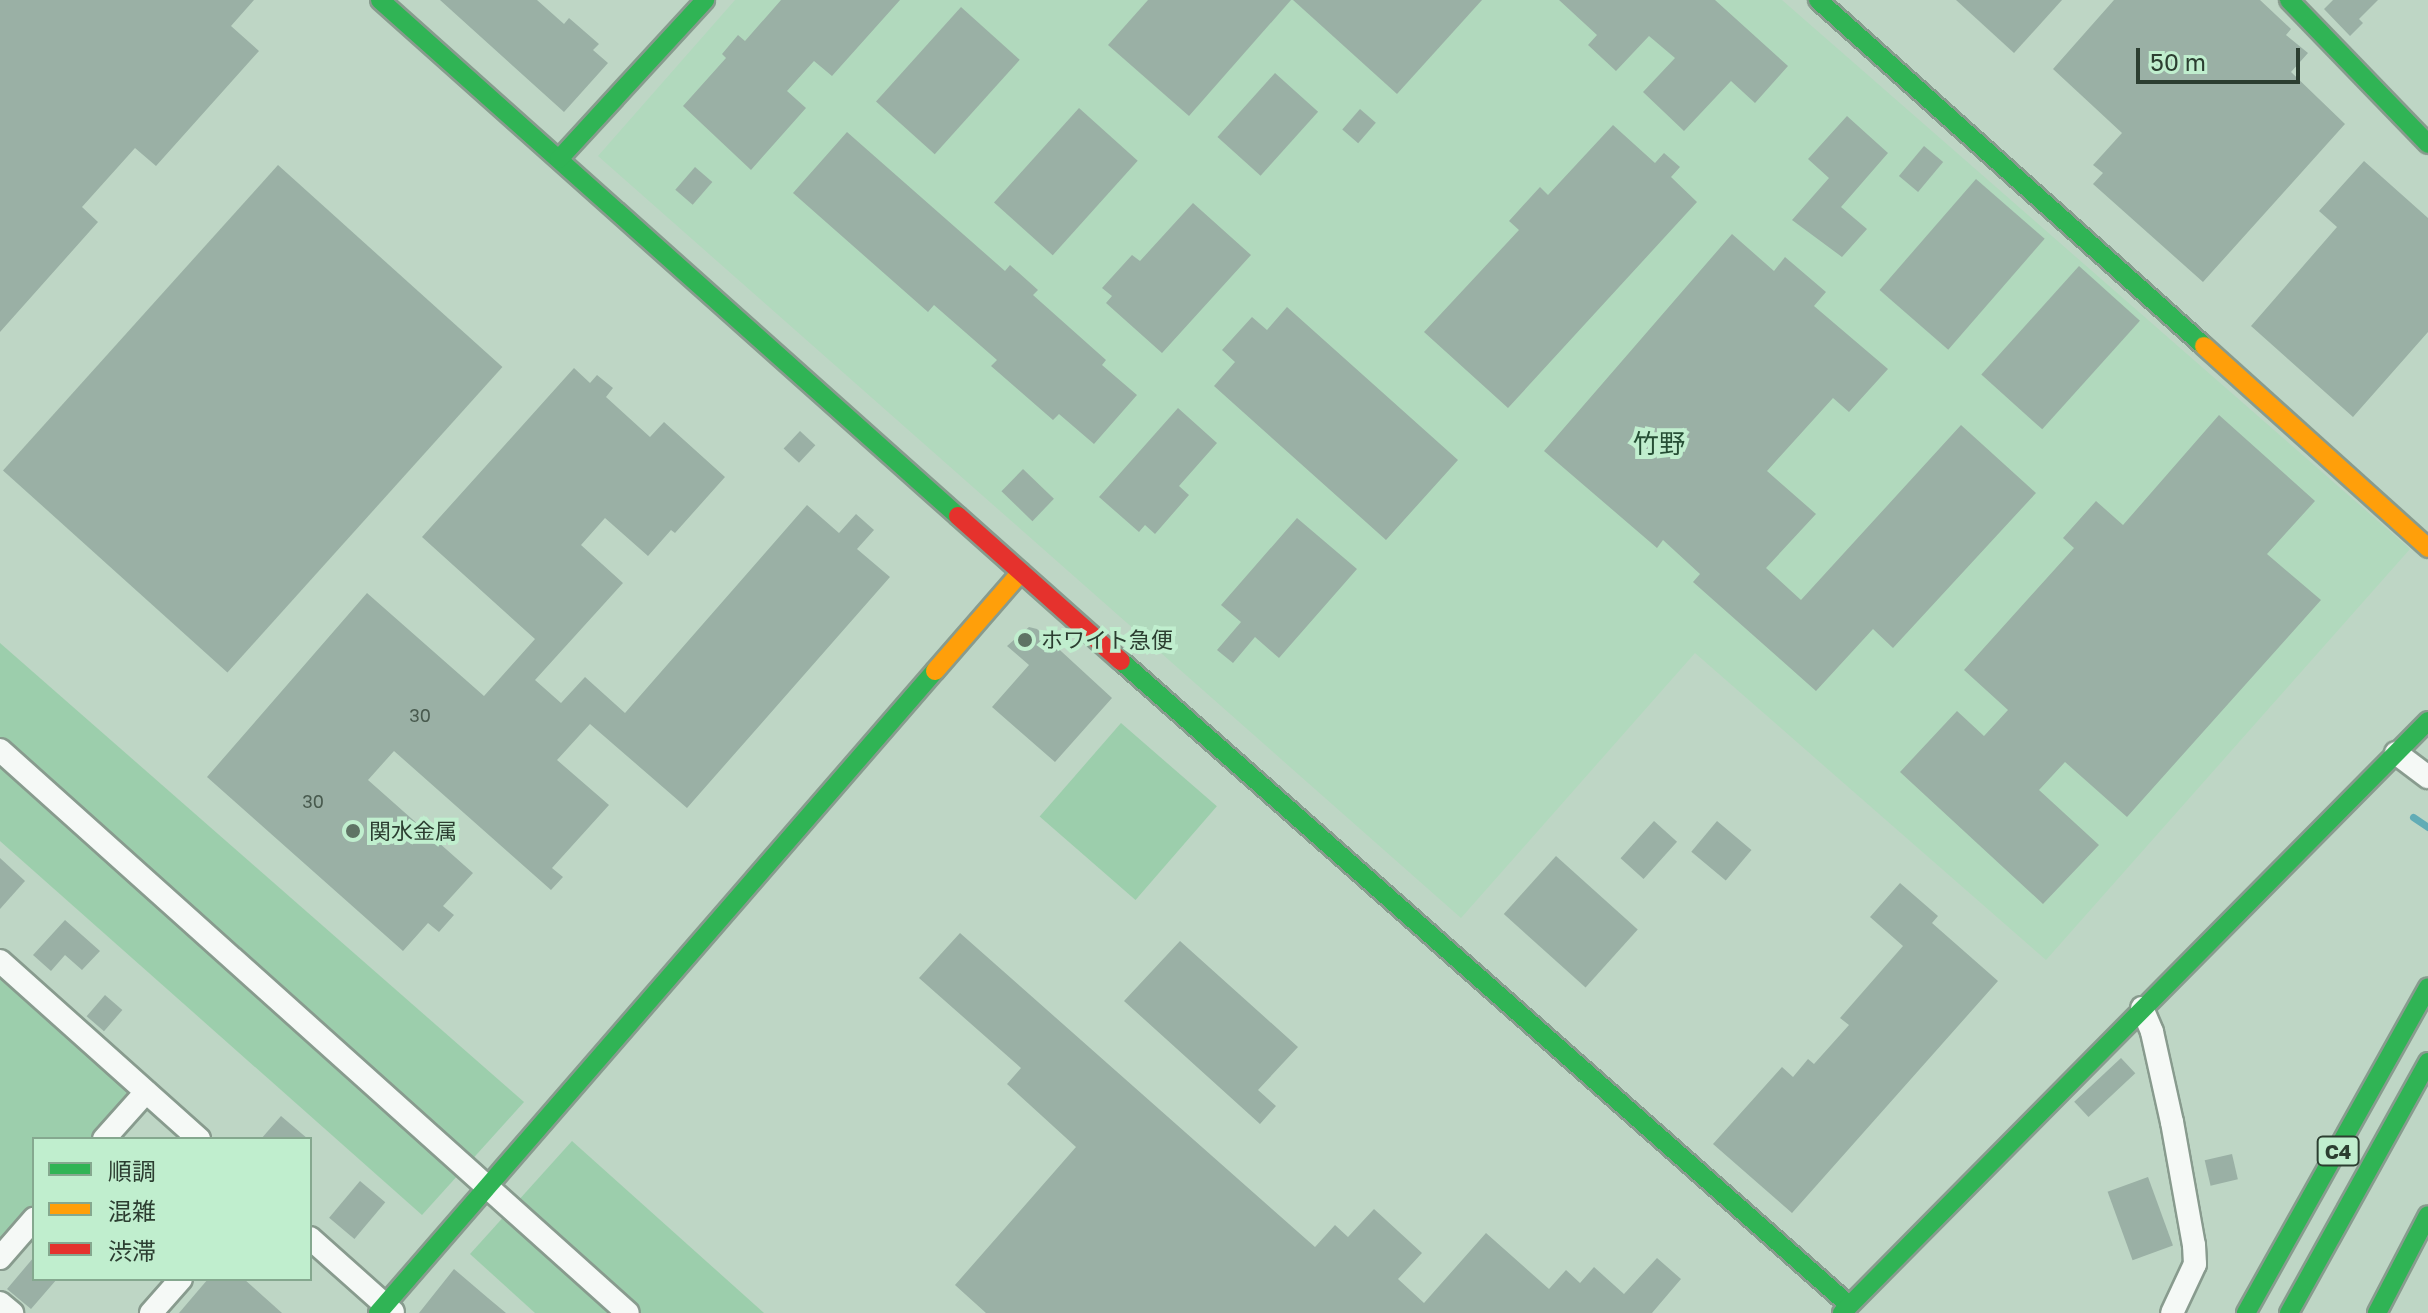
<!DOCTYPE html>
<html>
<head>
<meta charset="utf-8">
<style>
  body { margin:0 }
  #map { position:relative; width:2428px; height:1313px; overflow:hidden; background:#bed6c5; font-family:"Golos Text","Noto Sans JP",sans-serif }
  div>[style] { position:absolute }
  .built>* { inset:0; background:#b1d9bd }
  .green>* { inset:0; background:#9cceac; transform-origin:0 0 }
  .stream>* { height:7px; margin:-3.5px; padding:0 3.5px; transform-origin:3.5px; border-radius:3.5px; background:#62acb6 }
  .building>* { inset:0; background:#9ab0a5; transform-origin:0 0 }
  .roads { filter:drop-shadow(2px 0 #889b8e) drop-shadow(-2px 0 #889b8e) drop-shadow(0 2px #889b8e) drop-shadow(0 -2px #889b8e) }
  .street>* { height:22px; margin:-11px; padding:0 11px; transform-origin:11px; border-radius:11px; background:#f5f9f6 }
  .fast>* { height:18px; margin:-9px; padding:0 9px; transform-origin:9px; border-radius:9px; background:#30b455 }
  .slow>* { height:18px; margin:-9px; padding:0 9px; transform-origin:9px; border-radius:9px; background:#ff9f0a }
  .jam>* { height:18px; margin:-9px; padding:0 9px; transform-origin:9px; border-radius:9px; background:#e5322d }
  .dots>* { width:22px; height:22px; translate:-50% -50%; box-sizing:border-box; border:4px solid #c0eece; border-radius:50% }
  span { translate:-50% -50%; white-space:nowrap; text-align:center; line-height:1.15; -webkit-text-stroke:8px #c0eece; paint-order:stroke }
  .number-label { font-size:18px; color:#485a4e }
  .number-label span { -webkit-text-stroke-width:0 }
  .shield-label span { padding:2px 6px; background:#c0eece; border:2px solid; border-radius:6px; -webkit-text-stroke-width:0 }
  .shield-label { font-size:20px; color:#2c3e31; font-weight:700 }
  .poi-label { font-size:22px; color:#2c3e31 }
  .left { translate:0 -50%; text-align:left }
  .quarter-label { font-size:26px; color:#264e35 }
  .legend { position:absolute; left:32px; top:1137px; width:280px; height:144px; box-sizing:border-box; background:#c0eece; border:2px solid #85a88f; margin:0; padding:10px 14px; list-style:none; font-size:24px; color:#2c3e31 }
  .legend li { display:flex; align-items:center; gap:16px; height:40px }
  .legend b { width:40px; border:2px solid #85a88f }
  .scale { position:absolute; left:2136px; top:48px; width:164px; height:36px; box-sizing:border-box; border:4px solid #2c3e31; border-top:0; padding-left:10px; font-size:24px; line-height:28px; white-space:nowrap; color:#2c3e31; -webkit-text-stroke:6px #c0eece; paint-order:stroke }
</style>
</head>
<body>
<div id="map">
  <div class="built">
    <div style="clip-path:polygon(735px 0,1782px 0,2410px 549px,2046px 960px,1695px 653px,1461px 918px,598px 156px)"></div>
  </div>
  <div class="green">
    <div style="clip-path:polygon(0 643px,524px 1102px,422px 1215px,0 841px)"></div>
    <div style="left:1121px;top:723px;width:127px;height:124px;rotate:41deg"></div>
    <div style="clip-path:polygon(0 961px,146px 1092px,104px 1139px,34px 1139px,34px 1219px,0 1258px)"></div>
    <div style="clip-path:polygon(572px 1141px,764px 1313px,535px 1313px,470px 1254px)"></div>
  </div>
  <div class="stream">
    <div style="left:2413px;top:817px;width:18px;rotate:34deg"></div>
  </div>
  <div class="building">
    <div style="clip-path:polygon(0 0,254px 0,231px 26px,259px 51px,156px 166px,135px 148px,82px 207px,98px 222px,0 332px)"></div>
    <div style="clip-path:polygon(440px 0,537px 0,564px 24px,569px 18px,599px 44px,593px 50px,608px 63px,564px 112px)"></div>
    <div style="clip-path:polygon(781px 0,900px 0,832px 76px,814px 61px,787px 91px,806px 108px,751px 170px,683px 106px,726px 58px,722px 54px,738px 35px,745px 41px)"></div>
    <div style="clip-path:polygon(1148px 0,1291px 0,1189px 116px,1108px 45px)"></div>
    <div style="clip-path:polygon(1293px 0,1482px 0,1397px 94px)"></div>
    <div style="clip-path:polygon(1559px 0,1715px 0,1788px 66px,1755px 103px,1731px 81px,1684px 131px,1643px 92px,1675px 58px,1649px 36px,1616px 71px,1588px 45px,1597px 35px)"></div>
    <div style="clip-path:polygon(1956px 0,2062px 0,2014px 53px)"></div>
    <div style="clip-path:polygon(2114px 0,2260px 0,2291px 29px,2286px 35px,2308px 53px,2291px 72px,2345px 124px,2203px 282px,2093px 184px,2103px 173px,2093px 165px,2122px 133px,2053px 69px)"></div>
    <div style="clip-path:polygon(2333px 0,2378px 0,2359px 19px,2363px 23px,2350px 36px,2324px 9px)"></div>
    <div style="left:961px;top:7px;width:79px;height:127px;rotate:42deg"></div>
    <div style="left:1275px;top:73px;width:58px;height:86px;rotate:42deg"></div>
    <div style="left:1079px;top:108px;width:79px;height:127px;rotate:42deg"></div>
    <div style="left:1360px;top:109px;width:21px;height:27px;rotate:41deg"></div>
    <div style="clip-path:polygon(1847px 116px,1888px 153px,1841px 207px,1867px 229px,1842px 257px,1792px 220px,1829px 178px,1808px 159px)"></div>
    <div style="clip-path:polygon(1613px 125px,1655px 163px,1664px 153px,1680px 167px,1671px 177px,1697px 202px,1508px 408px,1424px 332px,1519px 230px,1509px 221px,1540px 187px,1548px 195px)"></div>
    <div style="clip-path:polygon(847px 132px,1005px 271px,1010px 265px,1038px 290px,1033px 295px,1106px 360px,1102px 365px,1137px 395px,1094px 444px,1059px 414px,1053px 420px,991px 366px,997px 360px,934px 305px,928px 312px,793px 193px)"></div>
    <div style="left:1924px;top:146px;width:25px;height:39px;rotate:40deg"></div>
    <div style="clip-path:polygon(2364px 161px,2428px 218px,2428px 332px,2353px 417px,2251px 326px,2337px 227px,2319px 211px)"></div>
    <div style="left:278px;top:165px;width:302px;height:411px;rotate:42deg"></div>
    <div style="left:695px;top:167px;width:23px;height:30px;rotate:41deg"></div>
    <div style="left:1976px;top:179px;width:91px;height:147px;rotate:41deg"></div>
    <div style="clip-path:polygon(1193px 203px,1251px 255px,1162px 353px,1106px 303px,1112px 296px,1102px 288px,1132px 255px,1140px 261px)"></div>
    <div style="clip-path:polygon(1732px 234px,1774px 271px,1785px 257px,1826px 292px,1814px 306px,1888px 369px,1849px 412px,1833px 398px,1767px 471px,1816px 514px,1766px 568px,1801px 600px,1961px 425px,2036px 493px,1893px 648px,1873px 629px,1816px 691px,1693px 582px,1700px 574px,1663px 540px,1657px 548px,1544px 451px)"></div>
    <div style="left:2079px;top:266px;width:82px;height:146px;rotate:42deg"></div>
    <div style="clip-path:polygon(1287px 307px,1458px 460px,1386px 540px,1214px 386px,1235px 362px,1222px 350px,1252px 317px,1267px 330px)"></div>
    <div style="clip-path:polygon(574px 368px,590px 383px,597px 375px,613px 388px,606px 397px,650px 437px,664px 422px,725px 477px,675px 533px,671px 530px,648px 556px,605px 518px,581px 545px,623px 583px,535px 680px,561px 703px,585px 677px,625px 713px,807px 505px,839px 533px,856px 514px,874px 530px,857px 549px,890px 577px,687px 808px,590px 724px,557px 760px,609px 805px,552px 868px,563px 877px,551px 890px,394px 751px,368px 780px,473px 873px,443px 906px,454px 915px,439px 932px,428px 923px,403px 951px,207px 777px,367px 593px,484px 696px,535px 639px,422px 537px)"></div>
    <div style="clip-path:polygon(1178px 408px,1217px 443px,1179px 486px,1189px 495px,1155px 534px,1145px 525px,1139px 532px,1099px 497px)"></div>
    <div style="clip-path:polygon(2219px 415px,2315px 501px,2267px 554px,2321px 600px,2127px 817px,2065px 762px,2039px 790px,2099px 845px,2043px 904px,1900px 772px,1957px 711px,1984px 736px,2008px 710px,1964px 670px,2074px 548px,2063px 538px,2096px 501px,2123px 525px)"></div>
    <div style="left:800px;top:431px;width:21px;height:24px;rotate:43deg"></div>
    <div style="left:1023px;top:469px;width:43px;height:31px;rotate:44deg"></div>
    <div style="clip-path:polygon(1297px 518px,1357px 569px,1279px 658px,1255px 637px,1233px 663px,1217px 650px,1241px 622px,1221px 605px)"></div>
    <div style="clip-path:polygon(1029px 627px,1037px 629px,1112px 698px,1055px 762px,992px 707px,1029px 665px,1007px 646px)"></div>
    <div style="left:1654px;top:821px;width:31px;height:50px;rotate:42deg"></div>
    <div style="left:1717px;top:821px;width:45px;height:40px;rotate:40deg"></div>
    <div style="left:1556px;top:856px;width:110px;height:78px;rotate:42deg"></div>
    <div style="clip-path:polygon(0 858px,25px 881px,0 909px)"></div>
    <div style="clip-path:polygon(1900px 883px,1938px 916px,1932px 923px,1998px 981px,1792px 1213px,1713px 1144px,1782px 1067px,1793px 1077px,1808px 1059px,1814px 1064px,1849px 1025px,1840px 1018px,1903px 946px,1870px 917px)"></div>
    <div style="clip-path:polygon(65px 920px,100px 951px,82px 970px,65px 955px,51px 971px,33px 955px)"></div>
    <div style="clip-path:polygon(960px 933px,1315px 1247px,1335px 1225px,1348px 1237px,1374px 1209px,1422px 1253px,1398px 1279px,1424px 1303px,1486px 1233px,1549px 1289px,1566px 1270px,1580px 1283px,1594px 1267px,1624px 1294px,1657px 1258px,1681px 1279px,1652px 1313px,986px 1313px,955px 1285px,1076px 1147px,1007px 1084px,1021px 1068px,919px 978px)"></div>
    <div style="clip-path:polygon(1180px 941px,1298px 1047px,1258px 1090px,1276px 1106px,1260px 1124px,1124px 1001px)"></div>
    <div style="left:105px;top:995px;width:23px;height:28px;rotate:41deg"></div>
    <div style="left:2121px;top:1058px;width:21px;height:64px;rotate:47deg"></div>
    <div style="clip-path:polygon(281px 1116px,308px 1139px,261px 1139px)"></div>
    <div style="left:2232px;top:1154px;width:26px;height:28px;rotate:77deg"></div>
    <div style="left:2148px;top:1177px;width:73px;height:43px;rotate:70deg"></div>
    <div style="left:360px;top:1181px;width:33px;height:48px;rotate:40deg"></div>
    <div style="clip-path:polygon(34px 1257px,34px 1279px,57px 1279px,31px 1309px,7px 1289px)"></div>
    <div style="clip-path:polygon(454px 1269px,488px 1298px,506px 1313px,419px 1313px)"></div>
    <div style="clip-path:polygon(208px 1279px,244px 1279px,282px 1313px,179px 1313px)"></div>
  </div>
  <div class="roads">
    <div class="street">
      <div style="left:0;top:750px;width:843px;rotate:41.88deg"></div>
      <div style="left:2396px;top:753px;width:40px;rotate:37deg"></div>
      <div style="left:0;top:961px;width:267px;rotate:41.8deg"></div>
      <div style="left:2142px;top:1008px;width:26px;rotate:67deg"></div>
      <div style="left:2152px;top:1032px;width:92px;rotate:77.5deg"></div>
      <div style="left:2172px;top:1122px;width:125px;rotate:79.9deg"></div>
      <div style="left:2194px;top:1245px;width:19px;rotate:87deg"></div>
      <div style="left:2195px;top:1264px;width:54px;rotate:115.1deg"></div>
      <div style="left:104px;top:1139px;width:63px;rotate:-48.2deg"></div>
      <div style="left:310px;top:1238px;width:111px;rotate:41.7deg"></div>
      <div style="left:0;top:1258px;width:52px;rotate:-48.9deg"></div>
      <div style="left:0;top:1303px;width:16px;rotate:40deg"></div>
      <div style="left:151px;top:1313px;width:45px;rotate:-48.6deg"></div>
    </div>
    <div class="fast">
      <div style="left:380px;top:0;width:775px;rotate:41.76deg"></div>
      <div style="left:1818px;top:0;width:518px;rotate:41.87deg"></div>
      <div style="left:2289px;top:0;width:200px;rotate:46deg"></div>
      <div style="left:559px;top:159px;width:216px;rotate:-47.4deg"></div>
      <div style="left:1121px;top:661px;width:972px;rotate:41.5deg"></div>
      <div style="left:378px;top:1313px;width:850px;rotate:-49.06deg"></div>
      <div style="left:1842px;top:1313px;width:833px;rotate:-45.29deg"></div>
      <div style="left:2246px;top:1313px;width:373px;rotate:-60.8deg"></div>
      <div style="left:2289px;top:1313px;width:287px;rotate:-61deg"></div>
      <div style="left:2377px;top:1313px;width:110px;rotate:-62.5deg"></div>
    </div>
    <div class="slow">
      <div style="left:2204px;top:346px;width:302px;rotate:42deg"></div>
      <div style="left:935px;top:671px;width:131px;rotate:-49deg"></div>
    </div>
    <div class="jam">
      <div style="left:958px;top:516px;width:218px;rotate:41.7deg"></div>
    </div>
  </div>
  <div class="dots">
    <div style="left:1025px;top:640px;background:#5f7365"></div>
    <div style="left:353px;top:831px;background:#5f7365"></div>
  </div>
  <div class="number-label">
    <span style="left:420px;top:715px">30</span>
    <span style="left:313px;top:801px">30</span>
  </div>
  <div class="shield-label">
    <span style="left:2338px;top:1151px">C4</span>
  </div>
  <div class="poi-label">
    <span class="left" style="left:1041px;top:640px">ホワイト急便</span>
    <span class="left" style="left:369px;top:831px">関水金属</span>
  </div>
  <div class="quarter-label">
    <span style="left:1659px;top:444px">竹野</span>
  </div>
  <ul class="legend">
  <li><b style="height:10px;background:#30b455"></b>順調</li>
  <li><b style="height:10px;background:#ff9f0a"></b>混雑</li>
  <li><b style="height:10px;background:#e5322d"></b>渋滞</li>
  </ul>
  <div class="scale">50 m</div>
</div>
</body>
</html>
